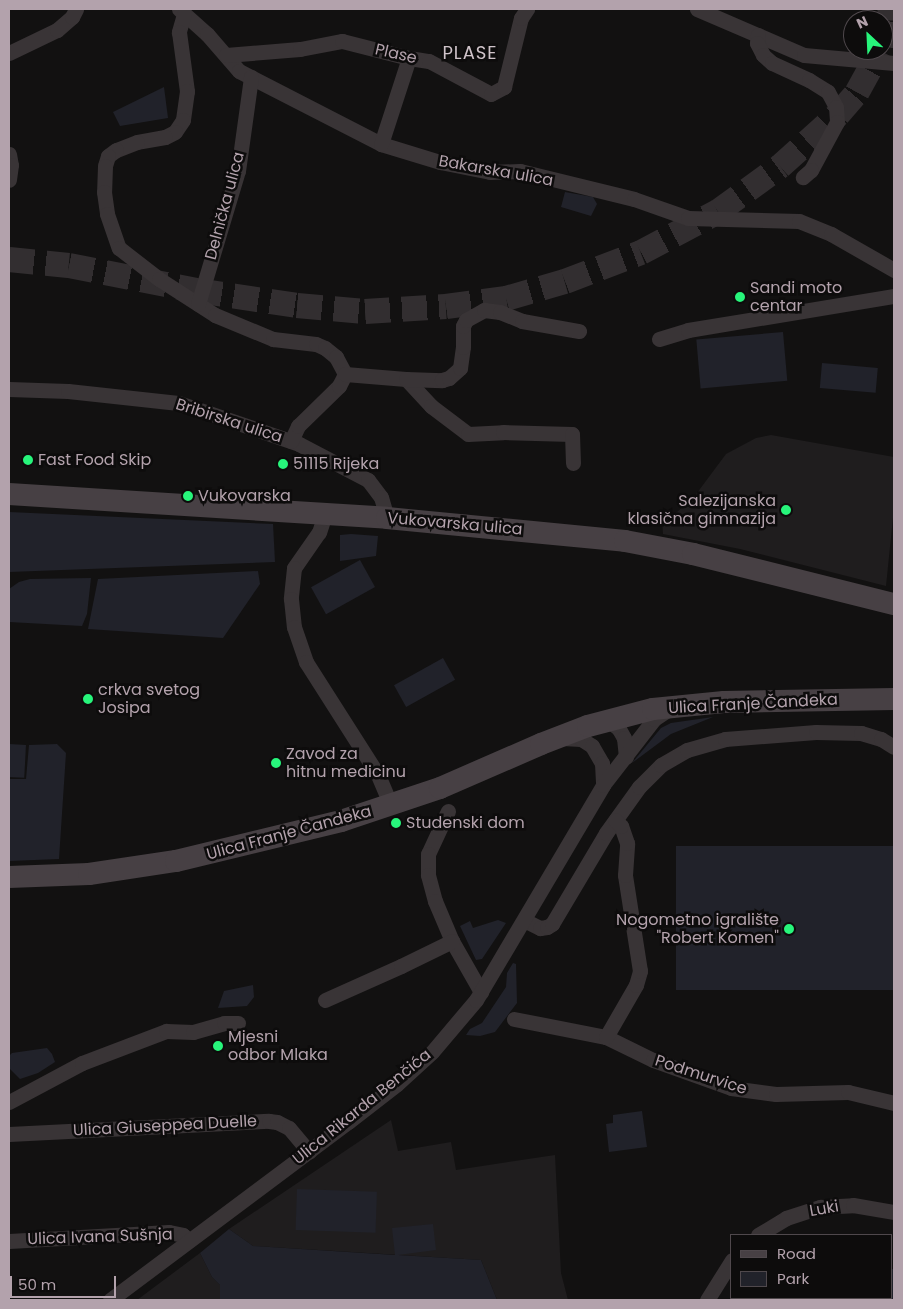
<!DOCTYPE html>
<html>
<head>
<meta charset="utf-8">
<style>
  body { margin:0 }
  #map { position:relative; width:903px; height:1309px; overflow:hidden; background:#121111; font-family:Poppins,sans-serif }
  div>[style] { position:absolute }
  .built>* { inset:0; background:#1f1d1e }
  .green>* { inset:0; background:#21222a; transform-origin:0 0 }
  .primary-tunnel>* { height:25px; margin-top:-12.5px; transform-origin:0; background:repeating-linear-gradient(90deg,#322e30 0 25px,transparent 0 37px) }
  .street>* { height:15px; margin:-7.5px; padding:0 7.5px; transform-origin:7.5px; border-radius:7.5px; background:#393436 }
  .secondary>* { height:22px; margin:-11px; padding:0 11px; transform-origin:11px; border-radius:11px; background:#474044 }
  .dots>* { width:14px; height:14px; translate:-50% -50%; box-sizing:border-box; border:2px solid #0d0c0c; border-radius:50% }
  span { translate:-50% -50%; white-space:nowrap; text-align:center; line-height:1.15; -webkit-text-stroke:5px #0d0c0c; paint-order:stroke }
  .street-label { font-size:16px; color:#b3a2ac }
  .poi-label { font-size:16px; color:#b3a2ac }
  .left { translate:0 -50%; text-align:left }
  .right { translate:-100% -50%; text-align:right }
  .neighbourhood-label { font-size:18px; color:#cfc3c9; letter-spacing:1px }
  .frame { position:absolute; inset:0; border:10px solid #b3a2ac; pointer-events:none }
  .legend { position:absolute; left:730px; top:1234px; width:162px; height:65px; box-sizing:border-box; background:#0d0c0c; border:1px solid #4f484c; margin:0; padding:6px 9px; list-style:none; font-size:15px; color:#b3a2ac }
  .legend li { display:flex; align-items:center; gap:10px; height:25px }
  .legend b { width:25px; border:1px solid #4f484c }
  .north { position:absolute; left:843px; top:10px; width:50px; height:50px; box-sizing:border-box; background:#0d0c0c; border:1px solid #4f484c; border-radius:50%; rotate:335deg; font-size:14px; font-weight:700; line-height:20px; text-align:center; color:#b3a2ac }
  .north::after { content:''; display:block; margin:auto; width:18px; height:22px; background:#27f57b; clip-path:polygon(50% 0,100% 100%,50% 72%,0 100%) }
  .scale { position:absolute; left:10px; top:1276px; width:106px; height:22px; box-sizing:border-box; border:2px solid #b3a2ac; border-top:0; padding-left:6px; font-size:15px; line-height:18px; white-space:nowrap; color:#b3a2ac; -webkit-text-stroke:4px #0d0c0c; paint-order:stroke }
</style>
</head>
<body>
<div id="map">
  <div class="built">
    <div style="clip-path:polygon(771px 435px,894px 457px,894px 508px,886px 586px,740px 549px,663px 534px,662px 519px,677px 512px,694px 497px,726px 454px,756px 438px)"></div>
    <div style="clip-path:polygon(391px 1120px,398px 1151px,451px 1142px,456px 1170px,555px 1155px,561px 1273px,568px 1300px,497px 1300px,481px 1260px,253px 1246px,229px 1229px)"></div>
    <div style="clip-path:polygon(200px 1253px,212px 1277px,220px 1285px,220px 1300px,137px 1300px)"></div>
  </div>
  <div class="green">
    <div style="clip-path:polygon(164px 87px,168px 118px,120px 126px,113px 112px)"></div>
    <div style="clip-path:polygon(565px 192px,593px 197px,597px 204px,591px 216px,561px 207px)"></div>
    <div style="left:783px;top:332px;width:49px;height:87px;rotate:85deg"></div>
    <div style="left:822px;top:363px;width:56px;height:25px;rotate:5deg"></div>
    <div style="clip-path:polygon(9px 512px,273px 524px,275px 562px,9px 572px)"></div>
    <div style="clip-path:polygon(351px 534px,378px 536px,376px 556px,340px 561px,340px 535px)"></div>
    <div style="left:360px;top:560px;width:31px;height:56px;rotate:61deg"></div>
    <div style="clip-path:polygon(258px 571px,260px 584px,223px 638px,88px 629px,98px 579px)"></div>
    <div style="clip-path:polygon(91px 578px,87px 614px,82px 626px,9px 622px,9px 589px,19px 582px,30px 579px)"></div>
    <div style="left:443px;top:658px;width:25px;height:56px;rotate:61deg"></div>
    <div style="clip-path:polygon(713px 717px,671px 734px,632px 763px,661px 728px,671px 723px)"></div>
    <div style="left:9px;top:744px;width:17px;height:33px;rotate:3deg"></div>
    <div style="clip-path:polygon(57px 744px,66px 753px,59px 859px,9px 861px,9px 779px,26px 779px,29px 745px)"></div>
    <div style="left:894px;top:846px;width:144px;height:218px;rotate:90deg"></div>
    <div style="clip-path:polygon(498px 920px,506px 923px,482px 959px,476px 960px,460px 926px,470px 921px,473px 928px)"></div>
    <div style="clip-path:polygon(513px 963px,516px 964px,517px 1003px,495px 1032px,480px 1036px,466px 1035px,470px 1029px,482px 1023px,506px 987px,507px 973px)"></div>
    <div style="clip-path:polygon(253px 985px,254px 997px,247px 1006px,218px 1008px,224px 991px)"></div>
    <div style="clip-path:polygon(47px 1048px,52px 1054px,55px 1062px,38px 1073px,20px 1079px,9px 1068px,9px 1056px,12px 1053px)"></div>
    <div style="clip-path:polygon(642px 1111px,647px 1147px,609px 1152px,606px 1124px,613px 1123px,613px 1115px)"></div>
    <div style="left:297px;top:1189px;width:80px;height:41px;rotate:2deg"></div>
    <div style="clip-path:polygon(433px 1224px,436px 1250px,398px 1255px,481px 1260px,497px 1300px,220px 1300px,220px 1285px,212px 1277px,200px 1253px,229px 1229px,253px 1246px,395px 1255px,392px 1228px)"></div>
    <div style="clip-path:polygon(892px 1269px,894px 1269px,894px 1300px,775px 1300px,774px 1298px,892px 1298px)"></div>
  </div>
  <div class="primary-tunnel">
    <div style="left:883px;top:45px;width:26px;rotate:-74deg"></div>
    <div style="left:890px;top:20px;width:11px;rotate:-90deg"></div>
    <div style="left:9px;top:259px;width:60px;rotate:5.7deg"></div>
    <div style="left:69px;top:265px;width:130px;rotate:11.1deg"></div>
    <div style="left:197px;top:290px;width:101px;rotate:8.5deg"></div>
    <div style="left:297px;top:305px;width:68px;rotate:5deg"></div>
    <div style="left:365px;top:311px;width:81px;rotate:-3.5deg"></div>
    <div style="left:446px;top:306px;width:61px;rotate:-7.6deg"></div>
    <div style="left:506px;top:298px;width:61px;rotate:-16.1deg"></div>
    <div style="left:565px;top:281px;width:81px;rotate:-20.9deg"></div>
    <div style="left:641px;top:252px;width:87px;rotate:-28deg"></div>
    <div style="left:718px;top:211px;width:77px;rotate:-36deg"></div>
    <div style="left:780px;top:166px;width:78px;rotate:-41.9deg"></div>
    <div style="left:838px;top:114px;width:29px;rotate:-49deg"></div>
    <div style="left:857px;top:92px;width:48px;rotate:-61.3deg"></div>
  </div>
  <div class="street">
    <div style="left:179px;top:9px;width:38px;rotate:42deg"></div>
    <div style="left:207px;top:34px;width:49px;rotate:49.1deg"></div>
    <div style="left:239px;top:71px;width:160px;rotate:27.2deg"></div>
    <div style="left:381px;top:144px;width:62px;rotate:17deg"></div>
    <div style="left:440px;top:162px;width:51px;rotate:11.3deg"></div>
    <div style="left:490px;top:172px;width:30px;rotate:-2deg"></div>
    <div style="left:520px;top:171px;width:117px;rotate:13.8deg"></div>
    <div style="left:634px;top:199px;width:57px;rotate:19.4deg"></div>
    <div style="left:688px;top:218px;width:111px;rotate:1.5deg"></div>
    <div style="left:799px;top:221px;width:35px;rotate:22deg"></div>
    <div style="left:831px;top:234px;width:73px;rotate:29.7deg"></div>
    <div style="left:697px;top:9px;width:116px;rotate:23.3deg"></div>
    <div style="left:804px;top:55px;width:90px;rotate:5.1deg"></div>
    <div style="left:184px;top:14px;width:19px;rotate:106deg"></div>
    <div style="left:179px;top:32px;width:60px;rotate:82.3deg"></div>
    <div style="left:187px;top:91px;width:29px;rotate:98deg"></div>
    <div style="left:183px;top:120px;width:14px;rotate:124deg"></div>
    <div style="left:175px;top:132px;width:11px;rotate:153deg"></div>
    <div style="left:165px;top:137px;width:28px;rotate:170deg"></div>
    <div style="left:137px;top:142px;width:22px;rotate:159deg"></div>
    <div style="left:116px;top:150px;width:10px;rotate:143deg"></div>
    <div style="left:108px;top:156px;width:10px;rotate:107deg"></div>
    <div style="left:105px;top:166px;width:26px;rotate:92deg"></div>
    <div style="left:104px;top:192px;width:22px;rotate:82deg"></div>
    <div style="left:107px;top:214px;width:36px;rotate:71deg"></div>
    <div style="left:119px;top:248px;width:51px;rotate:37.8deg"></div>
    <div style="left:159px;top:279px;width:67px;rotate:32.7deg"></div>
    <div style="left:215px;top:315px;width:63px;rotate:22.5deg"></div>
    <div style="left:273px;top:339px;width:43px;rotate:6.6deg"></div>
    <div style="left:316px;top:344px;width:10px;rotate:24deg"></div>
    <div style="left:325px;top:348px;width:14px;rotate:39deg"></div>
    <div style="left:336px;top:357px;width:19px;rotate:62deg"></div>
    <div style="left:758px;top:35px;width:8px;rotate:97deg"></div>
    <div style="left:757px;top:43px;width:13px;rotate:63deg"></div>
    <div style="left:763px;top:55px;width:12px;rotate:42deg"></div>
    <div style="left:772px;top:63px;width:41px;rotate:24.7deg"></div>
    <div style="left:809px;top:80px;width:22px;rotate:32deg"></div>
    <div style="left:828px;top:92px;width:17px;rotate:62deg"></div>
    <div style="left:836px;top:107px;width:15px;rotate:86deg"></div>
    <div style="left:837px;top:122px;width:55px;rotate:118.4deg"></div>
    <div style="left:811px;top:170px;width:11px;rotate:139deg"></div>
    <div style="left:9px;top:53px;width:53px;rotate:-25.6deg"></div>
    <div style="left:57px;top:30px;width:20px;rotate:-41deg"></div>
    <div style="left:72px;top:17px;width:9px;rotate:-63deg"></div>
    <div style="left:226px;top:55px;width:74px;rotate:-4.6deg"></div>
    <div style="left:300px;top:49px;width:43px;rotate:-10.8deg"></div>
    <div style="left:342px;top:41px;width:69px;rotate:14.2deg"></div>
    <div style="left:409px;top:58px;width:20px;rotate:9deg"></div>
    <div style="left:429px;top:61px;width:70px;rotate:28deg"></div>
    <div style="left:491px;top:94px;width:15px;rotate:-28deg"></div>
    <div style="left:504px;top:87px;width:71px;rotate:-76.2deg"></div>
    <div style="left:521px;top:18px;width:11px;rotate:-56deg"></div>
    <div style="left:381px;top:144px;width:90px;rotate:-72deg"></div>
    <div style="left:9px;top:154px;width:11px;rotate:80deg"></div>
    <div style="left:11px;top:165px;width:15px;rotate:98deg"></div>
    <div style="left:198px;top:304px;width:139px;rotate:-73.3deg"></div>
    <div style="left:238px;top:171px;width:95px;rotate:-82.1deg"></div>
    <div style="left:659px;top:339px;width:30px;rotate:-17deg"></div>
    <div style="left:688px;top:330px;width:209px;rotate:-9.4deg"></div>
    <div style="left:406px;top:379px;width:37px;rotate:47deg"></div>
    <div style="left:431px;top:406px;width:46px;rotate:37.1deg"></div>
    <div style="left:468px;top:434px;width:35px;rotate:-3deg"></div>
    <div style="left:503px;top:432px;width:69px;rotate:1.7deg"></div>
    <div style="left:572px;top:434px;width:29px;rotate:88deg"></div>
    <div style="left:9px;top:389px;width:59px;rotate:1.9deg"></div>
    <div style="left:68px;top:391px;width:111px;rotate:6.2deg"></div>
    <div style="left:178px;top:403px;width:33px;rotate:18deg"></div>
    <div style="left:209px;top:413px;width:95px;rotate:19deg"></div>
    <div style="left:299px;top:444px;width:78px;rotate:27.6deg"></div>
    <div style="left:368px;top:480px;width:21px;rotate:53deg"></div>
    <div style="left:381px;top:497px;width:22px;rotate:74deg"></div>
    <div style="left:291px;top:441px;width:17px;rotate:-65deg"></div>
    <div style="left:298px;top:426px;width:57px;rotate:-44.3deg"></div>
    <div style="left:339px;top:386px;width:13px;rotate:-63deg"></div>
    <div style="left:345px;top:374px;width:61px;rotate:4.7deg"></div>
    <div style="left:406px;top:379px;width:36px;rotate:2deg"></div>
    <div style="left:442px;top:380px;width:7px;rotate:-16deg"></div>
    <div style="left:449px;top:378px;width:15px;rotate:-42deg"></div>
    <div style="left:460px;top:368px;width:21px;rotate:-82deg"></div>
    <div style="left:463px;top:347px;width:21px;rotate:-90deg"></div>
    <div style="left:463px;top:326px;width:7px;rotate:-63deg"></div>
    <div style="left:466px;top:320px;width:21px;rotate:-29deg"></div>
    <div style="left:484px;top:310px;width:16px;rotate:7deg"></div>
    <div style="left:500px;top:312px;width:24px;rotate:22deg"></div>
    <div style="left:522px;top:321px;width:58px;rotate:10deg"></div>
    <div style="left:325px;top:514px;width:19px;rotate:108deg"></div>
    <div style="left:319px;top:532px;width:44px;rotate:124.8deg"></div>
    <div style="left:294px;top:568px;width:31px;rotate:96deg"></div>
    <div style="left:291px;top:599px;width:28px;rotate:84deg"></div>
    <div style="left:294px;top:627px;width:37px;rotate:71deg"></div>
    <div style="left:306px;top:662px;width:134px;rotate:57.5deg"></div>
    <div style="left:378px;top:775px;width:34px;rotate:67deg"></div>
    <div style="left:603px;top:721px;width:9px;rotate:13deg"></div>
    <div style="left:612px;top:723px;width:9px;rotate:41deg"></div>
    <div style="left:619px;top:729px;width:10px;rotate:61deg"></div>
    <div style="left:624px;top:738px;width:19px;rotate:84deg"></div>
    <div style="left:562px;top:738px;width:19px;rotate:3deg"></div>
    <div style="left:581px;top:739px;width:13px;rotate:32deg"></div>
    <div style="left:592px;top:746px;width:20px;rotate:60deg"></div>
    <div style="left:602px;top:763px;width:22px;rotate:87deg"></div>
    <div style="left:448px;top:811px;width:47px;rotate:114.9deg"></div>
    <div style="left:428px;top:854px;width:21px;rotate:90deg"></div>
    <div style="left:428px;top:875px;width:27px;rotate:75deg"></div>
    <div style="left:435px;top:901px;width:43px;rotate:67deg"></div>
    <div style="left:452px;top:941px;width:59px;rotate:60.4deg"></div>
    <div style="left:524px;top:920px;width:18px;rotate:27deg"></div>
    <div style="left:540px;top:928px;width:7px;rotate:-8deg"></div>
    <div style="left:547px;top:927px;width:6px;rotate:-31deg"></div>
    <div style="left:552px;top:924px;width:106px;rotate:-59.3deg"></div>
    <div style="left:606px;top:833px;width:57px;rotate:-54.3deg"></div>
    <div style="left:639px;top:787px;width:31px;rotate:-45deg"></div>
    <div style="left:661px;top:765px;width:30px;rotate:-30deg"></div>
    <div style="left:687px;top:750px;width:40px;rotate:-16deg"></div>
    <div style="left:725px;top:739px;width:91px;rotate:-4.4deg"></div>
    <div style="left:816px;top:732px;width:45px;rotate:1.3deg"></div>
    <div style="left:861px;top:733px;width:21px;rotate:17deg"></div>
    <div style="left:881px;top:739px;width:15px;rotate:32deg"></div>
    <div style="left:325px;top:1000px;width:83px;rotate:-24.1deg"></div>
    <div style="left:401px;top:966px;width:57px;rotate:-26.1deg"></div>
    <div style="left:514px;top:1019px;width:94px;rotate:11.1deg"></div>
    <div style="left:606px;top:1037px;width:52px;rotate:26.1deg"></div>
    <div style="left:653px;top:1060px;width:83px;rotate:19.7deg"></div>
    <div style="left:731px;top:1088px;width:45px;rotate:7.6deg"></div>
    <div style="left:776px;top:1094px;width:72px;rotate:-1.6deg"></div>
    <div style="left:848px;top:1092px;width:47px;rotate:13.4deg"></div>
    <div style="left:606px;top:1037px;width:60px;rotate:-60deg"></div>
    <div style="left:636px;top:985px;width:15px;rotate:-74deg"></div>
    <div style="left:640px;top:971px;width:97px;rotate:-98.9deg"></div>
    <div style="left:625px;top:875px;width:32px;rotate:-86deg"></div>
    <div style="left:627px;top:843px;width:18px;rotate:-109deg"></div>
    <div style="left:621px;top:826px;width:8px;rotate:-135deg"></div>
    <div style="left:9px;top:1102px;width:83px;rotate:-28.1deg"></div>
    <div style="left:82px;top:1063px;width:90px;rotate:-20.9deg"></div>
    <div style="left:166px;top:1031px;width:27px;rotate:2deg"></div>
    <div style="left:193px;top:1032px;width:32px;rotate:-16deg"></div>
    <div style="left:224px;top:1023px;width:14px"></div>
    <div style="left:9px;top:1134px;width:260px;rotate:-2.9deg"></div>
    <div style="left:269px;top:1121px;width:8px;rotate:7deg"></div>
    <div style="left:277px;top:1122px;width:13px;rotate:27deg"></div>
    <div style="left:289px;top:1128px;width:31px;rotate:50deg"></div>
    <div style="left:758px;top:1235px;width:33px;rotate:-31deg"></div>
    <div style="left:786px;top:1218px;width:36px;rotate:-18deg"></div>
    <div style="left:820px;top:1207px;width:33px;rotate:-3deg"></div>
    <div style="left:853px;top:1205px;width:42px;rotate:9.7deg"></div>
    <div style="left:9px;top:1241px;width:160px;rotate:-3.2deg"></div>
    <div style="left:169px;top:1232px;width:14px;rotate:12deg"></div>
    <div style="left:183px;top:1235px;width:8px;rotate:45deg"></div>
    <div style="left:110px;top:1300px;width:297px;rotate:-36.8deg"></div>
    <div style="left:348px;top:1122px;width:62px;rotate:-37.8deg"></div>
    <div style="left:397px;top:1084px;width:47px;rotate:-42.4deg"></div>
    <div style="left:432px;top:1052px;width:68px;rotate:-49.8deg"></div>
    <div style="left:476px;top:1000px;width:250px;rotate:-59.4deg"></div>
    <div style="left:603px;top:785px;width:83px;rotate:-52.3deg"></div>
    <div style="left:654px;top:719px;width:18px;rotate:-34deg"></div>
    <div style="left:707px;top:1300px;width:47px;rotate:-58deg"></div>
  </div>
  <div class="secondary">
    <div style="left:9px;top:494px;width:379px;rotate:3.6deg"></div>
    <div style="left:387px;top:518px;width:239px;rotate:5.5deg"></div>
    <div style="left:625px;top:541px;width:69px;rotate:10.8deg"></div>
    <div style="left:693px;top:554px;width:207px;rotate:14deg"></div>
    <div style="left:9px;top:877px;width:80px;rotate:-2.1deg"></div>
    <div style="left:89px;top:874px;width:88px;rotate:-8.5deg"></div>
    <div style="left:176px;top:861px;width:170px;rotate:-13.6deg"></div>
    <div style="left:341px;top:821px;width:104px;rotate:-18.4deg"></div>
    <div style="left:440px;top:788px;width:110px;rotate:-23.5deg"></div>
    <div style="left:541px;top:744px;width:50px;rotate:-21deg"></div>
    <div style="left:588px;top:726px;width:67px;rotate:-14.7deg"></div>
    <div style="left:653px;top:709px;width:71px;rotate:-5.6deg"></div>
    <div style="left:724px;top:702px;width:170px;rotate:-1deg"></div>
  </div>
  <div class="dots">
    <div style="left:740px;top:297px;background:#27f57b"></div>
    <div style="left:28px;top:460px;background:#27f57b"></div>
    <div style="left:283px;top:464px;background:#27f57b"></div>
    <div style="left:188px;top:496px;background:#27f57b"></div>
    <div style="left:786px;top:510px;background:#27f57b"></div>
    <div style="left:88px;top:699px;background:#27f57b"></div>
    <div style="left:276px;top:763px;background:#27f57b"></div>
    <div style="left:396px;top:823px;background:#27f57b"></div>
    <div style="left:789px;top:929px;background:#27f57b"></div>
    <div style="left:218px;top:1046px;background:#27f57b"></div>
  </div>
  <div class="street-label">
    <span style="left:396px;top:54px;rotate:13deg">Plase</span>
    <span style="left:496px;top:171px;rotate:10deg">Bakarska ulica</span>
    <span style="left:225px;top:206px;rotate:-75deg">Delnička ulica</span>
    <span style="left:229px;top:421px;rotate:18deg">Bribirska ulica</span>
    <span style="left:455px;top:524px;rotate:5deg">Vukovarska ulica</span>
    <span style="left:753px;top:704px;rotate:-3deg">Ulica Franje Čandeka</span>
    <span style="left:289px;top:833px;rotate:-15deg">Ulica Franje Čandeka</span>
    <span style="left:701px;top:1075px;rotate:18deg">Podmurvice</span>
    <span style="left:362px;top:1107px;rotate:-39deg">Ulica Rikarda Benčića</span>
    <span style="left:165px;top:1126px;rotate:-3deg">Ulica Giuseppea Duelle</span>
    <span style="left:824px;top:1209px;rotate:-10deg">Luki</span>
    <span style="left:100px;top:1237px;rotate:-2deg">Ulica Ivana Sušnja</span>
  </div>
  <div class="poi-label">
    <span class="left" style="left:750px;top:297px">Sandi moto<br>centar</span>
    <span class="left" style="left:38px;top:460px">Fast Food Skip</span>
    <span class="left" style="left:293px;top:464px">51115 Rijeka</span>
    <span class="left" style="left:198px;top:496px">Vukovarska</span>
    <span class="right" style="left:776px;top:510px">Salezijanska<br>klasična gimnazija</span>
    <span class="left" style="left:98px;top:699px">crkva svetog<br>Josipa</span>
    <span class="left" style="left:286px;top:763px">Zavod za<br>hitnu medicinu</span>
    <span class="left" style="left:406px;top:823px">Studenski dom</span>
    <span class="right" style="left:779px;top:929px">Nogometno igralište<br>"Robert Komen"</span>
    <span class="left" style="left:228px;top:1046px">Mjesni<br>odbor Mlaka</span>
  </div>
  <div class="neighbourhood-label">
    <span style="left:470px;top:53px">PLASE</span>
  </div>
  <div class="frame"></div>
  <ul class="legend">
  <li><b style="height:6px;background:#474044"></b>Road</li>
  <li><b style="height:14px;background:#21222a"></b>Park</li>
  </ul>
  <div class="north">N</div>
  <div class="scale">50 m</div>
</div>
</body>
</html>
